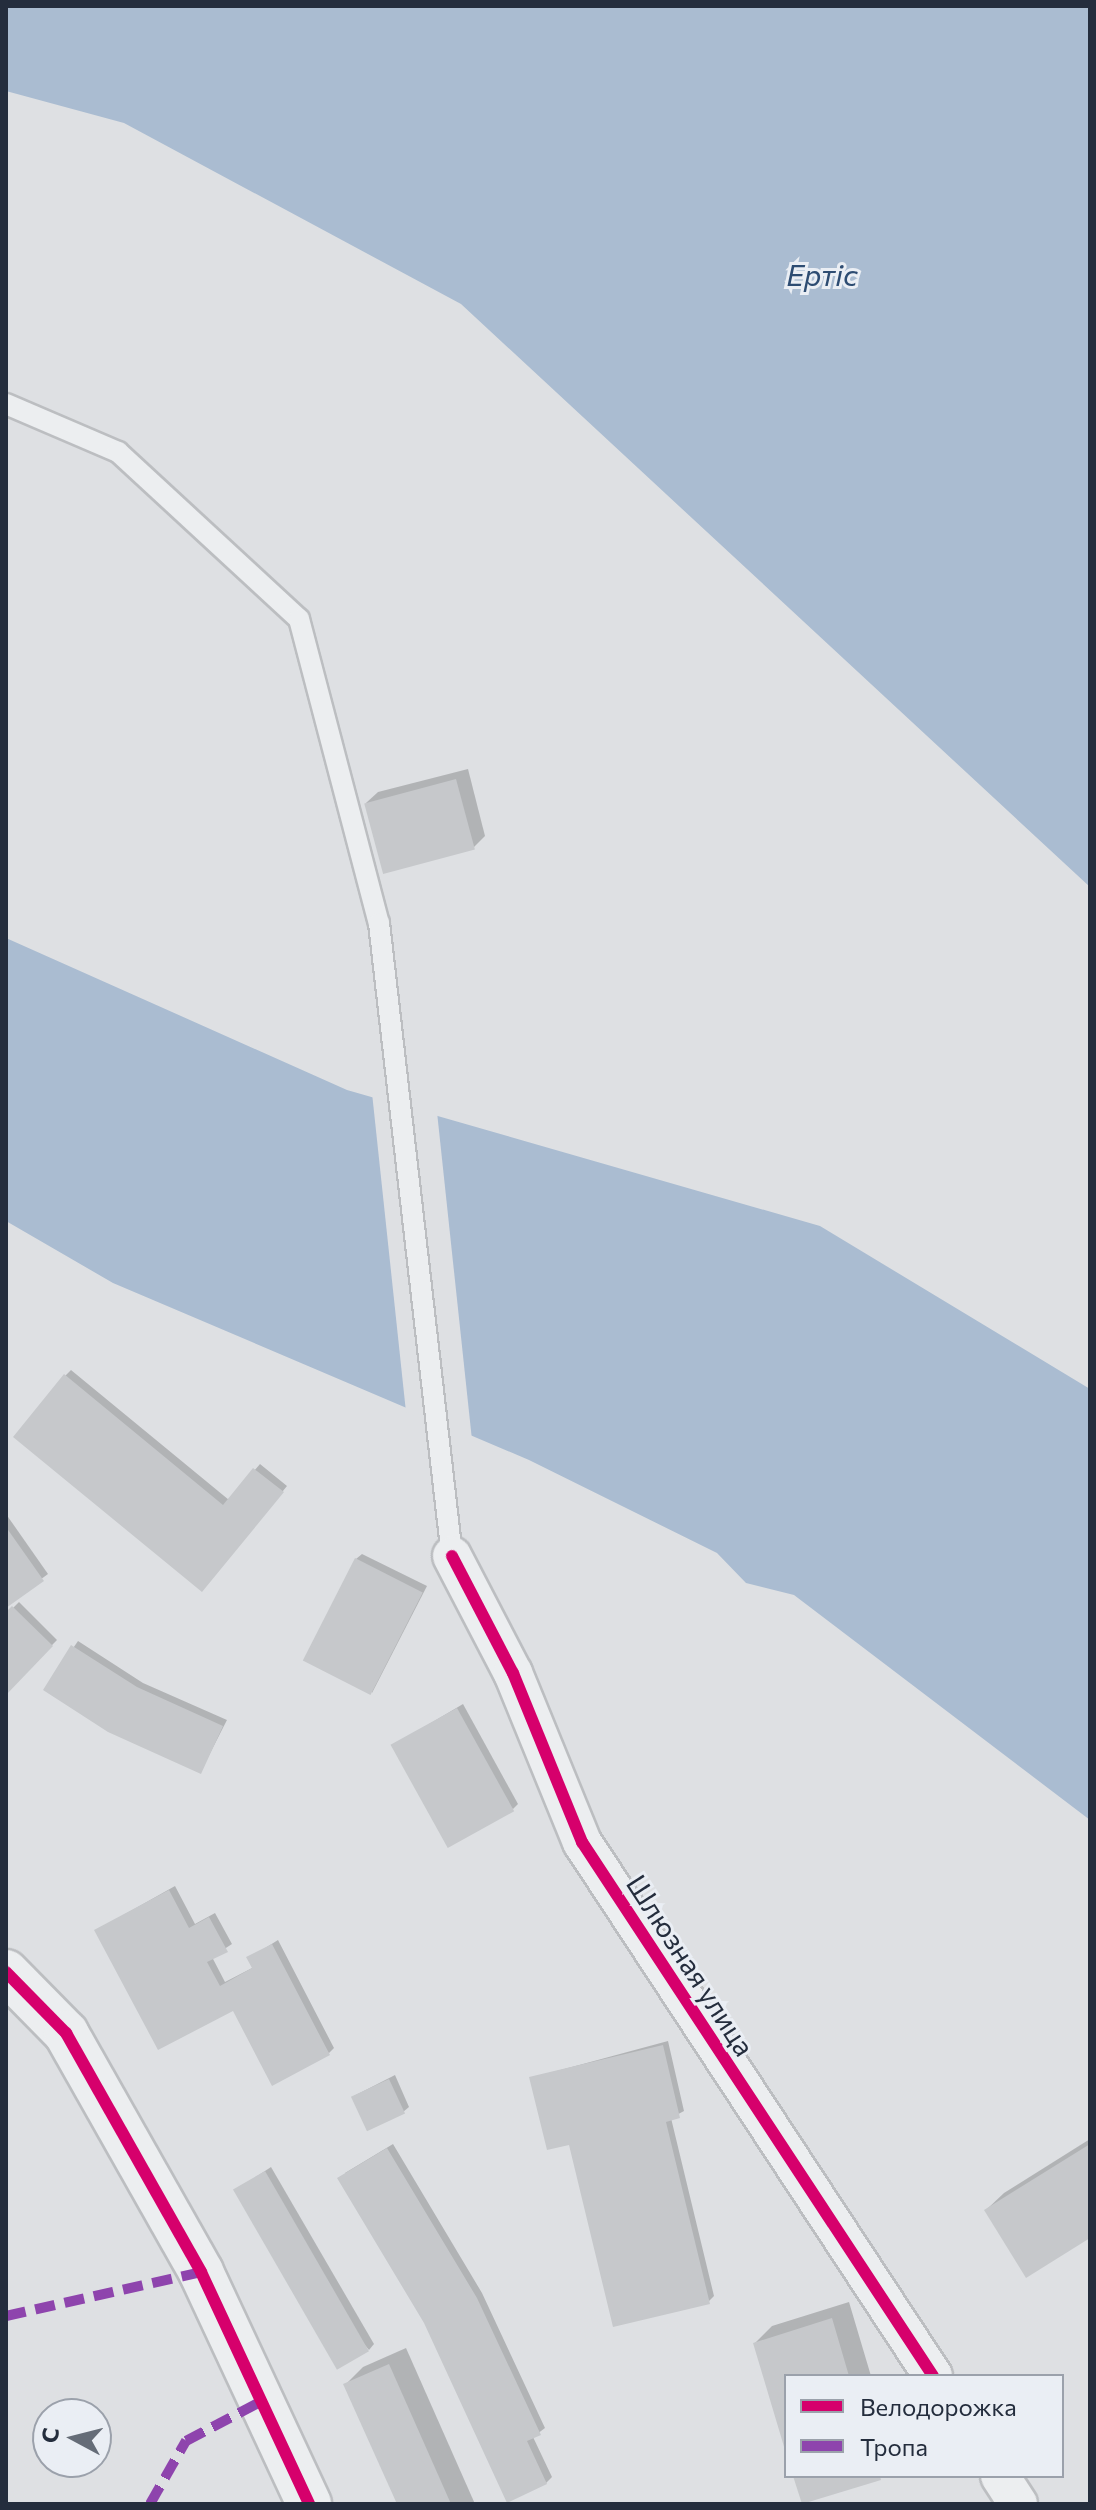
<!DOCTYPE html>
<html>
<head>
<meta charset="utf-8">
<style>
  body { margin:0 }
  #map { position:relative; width:1096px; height:2510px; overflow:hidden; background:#dee0e3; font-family:Commissioner,sans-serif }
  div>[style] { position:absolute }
  .water>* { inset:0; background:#aabcd1 }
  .pier>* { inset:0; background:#dee0e3 }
  .shadow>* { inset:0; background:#0003 }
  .building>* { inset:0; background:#c6c8cb; transform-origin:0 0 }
  .roads { filter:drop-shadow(2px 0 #bcbec1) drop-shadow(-2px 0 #bcbec1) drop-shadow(0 2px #bcbec1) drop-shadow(0 -2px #bcbec1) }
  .service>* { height:20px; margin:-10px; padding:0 10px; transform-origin:10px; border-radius:10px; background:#eceef0 }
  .minor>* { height:38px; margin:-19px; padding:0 19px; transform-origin:19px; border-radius:19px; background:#eceef0 }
  .tertiary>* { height:44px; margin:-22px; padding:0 22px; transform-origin:22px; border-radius:22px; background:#eceef0 }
  .quiet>* { height:10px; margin-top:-5px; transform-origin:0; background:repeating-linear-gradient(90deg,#8e44ad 0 20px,transparent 0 30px) }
  .cycleway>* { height:12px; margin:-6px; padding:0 6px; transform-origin:6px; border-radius:6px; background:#d6006c }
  span { translate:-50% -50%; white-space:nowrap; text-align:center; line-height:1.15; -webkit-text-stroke:6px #eaeef4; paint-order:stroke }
  .street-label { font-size:28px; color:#242d3d }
  .water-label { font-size:30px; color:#2d4c72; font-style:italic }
  .frame { position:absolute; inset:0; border:8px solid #242d3d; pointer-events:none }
  .legend { position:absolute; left:784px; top:2374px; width:280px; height:104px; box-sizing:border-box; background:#eaeef4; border:2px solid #9ba1ab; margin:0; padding:10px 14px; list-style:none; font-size:24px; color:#242d3d }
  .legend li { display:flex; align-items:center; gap:16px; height:40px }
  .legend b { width:40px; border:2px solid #9ba1ab }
  .north { position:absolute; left:32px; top:2398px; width:80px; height:80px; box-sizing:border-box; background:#eaeef4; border:2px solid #9ba1ab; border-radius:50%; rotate:277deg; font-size:22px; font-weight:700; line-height:32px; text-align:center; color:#242d3d }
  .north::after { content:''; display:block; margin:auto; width:28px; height:36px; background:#656c77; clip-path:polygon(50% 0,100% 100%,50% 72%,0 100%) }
</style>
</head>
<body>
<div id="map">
  <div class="water">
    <div style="clip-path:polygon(6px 6px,1090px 6px,1090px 887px,461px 304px,124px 123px,6px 91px)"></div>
    <div style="clip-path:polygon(6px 938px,347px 1090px,820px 1226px,1090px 1389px,1090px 1820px,794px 1595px,746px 1583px,717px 1553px,529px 1460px,113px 1283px,6px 1221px)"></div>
  </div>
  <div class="pier">
    <div style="clip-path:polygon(372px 1093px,437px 1112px,472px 1440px,406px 1412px)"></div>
  </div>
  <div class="shadow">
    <div style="clip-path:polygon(468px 769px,485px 836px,474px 847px,366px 803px,378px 792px)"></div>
    <div style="clip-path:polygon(71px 1370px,229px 1500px,260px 1464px,287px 1486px,207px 1584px,65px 1376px)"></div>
    <div style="clip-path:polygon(6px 1514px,48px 1574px,6px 1605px)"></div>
    <div style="clip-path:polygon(362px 1554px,427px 1586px,372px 1693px,356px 1559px)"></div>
    <div style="clip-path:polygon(19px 1602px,57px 1640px,6px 1692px,6px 1615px)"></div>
    <div style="clip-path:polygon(78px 1641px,143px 1683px,227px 1720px,201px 1771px,45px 1689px)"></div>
    <div style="clip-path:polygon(463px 1704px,518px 1804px,513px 1809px,394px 1745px)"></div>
    <div style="clip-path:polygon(175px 1886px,195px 1924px,215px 1913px,232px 1944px,212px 1957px,225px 1982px,254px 1967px,249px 1958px,278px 1940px,334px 2048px,329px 2053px,233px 2008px,97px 1930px)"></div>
    <div style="clip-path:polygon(668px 2041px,684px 2111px,671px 2118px,714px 2296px,708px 2302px,570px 2143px,531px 2078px)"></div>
    <div style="clip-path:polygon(395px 2075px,409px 2107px,403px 2112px,354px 2096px)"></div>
    <div style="clip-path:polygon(1090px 2139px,1090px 2236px,986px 2210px,1004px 2193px)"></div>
    <div style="clip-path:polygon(393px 2144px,482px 2293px,545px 2428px,533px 2437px,552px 2477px,546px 2483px,426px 2322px,345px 2173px)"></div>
    <div style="clip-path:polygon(271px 2167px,374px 2344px,369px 2350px,235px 2191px)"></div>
    <div style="clip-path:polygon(849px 2302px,871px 2376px,786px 2376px,786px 2446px,755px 2343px,772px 2326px)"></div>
    <div style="clip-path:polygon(406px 2348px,475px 2504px,399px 2504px,346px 2384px,363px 2367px)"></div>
  </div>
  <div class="building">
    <div style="left:456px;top:779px;width:73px;height:95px;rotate:75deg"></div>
    <div style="clip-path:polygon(64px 1374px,223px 1505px,253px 1468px,284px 1492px,202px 1592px,13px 1437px)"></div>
    <div style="clip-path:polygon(6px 1527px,44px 1581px,6px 1608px)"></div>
    <div style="left:355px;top:1558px;width:76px;height:115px;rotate:27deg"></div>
    <div style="clip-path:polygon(12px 1606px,53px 1646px,6px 1695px,6px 1612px)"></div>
    <div style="clip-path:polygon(71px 1645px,137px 1687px,223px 1726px,201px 1774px,108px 1732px,43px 1690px)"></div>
    <div style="left:457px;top:1708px;width:118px;height:76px;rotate:61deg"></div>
    <div style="clip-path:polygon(169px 1890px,189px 1928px,209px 1917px,228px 1952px,207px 1962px,220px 1986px,252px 1968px,246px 1957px,272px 1944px,330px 2055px,272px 2086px,233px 2011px,158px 2050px,94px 1930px)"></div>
    <div style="clip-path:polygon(663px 2045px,680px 2118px,666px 2122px,710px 2304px,613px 2327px,569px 2145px,547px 2150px,529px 2077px)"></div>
    <div style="left:389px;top:2079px;width:38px;height:42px;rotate:65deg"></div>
    <div style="clip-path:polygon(1090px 2144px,1090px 2238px,1026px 2278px,984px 2210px)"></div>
    <div style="clip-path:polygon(387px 2148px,477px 2298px,541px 2435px,527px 2441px,547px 2484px,507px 2503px,424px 2323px,337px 2178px)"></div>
    <div style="left:265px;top:2171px;width:208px;height:37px;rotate:60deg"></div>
    <div style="clip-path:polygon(832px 2318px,849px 2376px,786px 2376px,785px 2450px,753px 2343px)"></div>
    <div style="clip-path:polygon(389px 2364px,451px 2504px,397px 2504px,343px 2384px)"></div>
    <div style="clip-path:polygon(793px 2476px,880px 2476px,881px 2480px,802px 2504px)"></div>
  </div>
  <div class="roads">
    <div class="service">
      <div style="left:6px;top:404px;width:122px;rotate:23.2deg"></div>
      <div style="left:118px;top:452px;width:246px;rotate:42.7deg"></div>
      <div style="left:299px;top:619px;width:314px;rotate:75.3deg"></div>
      <div style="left:379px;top:923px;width:637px;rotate:83.42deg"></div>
    </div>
    <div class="minor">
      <div style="left:452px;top:1556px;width:132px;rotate:62.5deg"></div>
      <div style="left:513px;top:1673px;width:183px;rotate:67.8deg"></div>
      <div style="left:582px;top:1842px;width:639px;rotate:56.68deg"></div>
      <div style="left:1000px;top:2476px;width:33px;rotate:57deg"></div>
    </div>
    <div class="tertiary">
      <div style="left:6px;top:1972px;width:86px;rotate:45.5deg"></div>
      <div style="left:66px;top:2033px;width:274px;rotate:60.5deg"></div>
      <div style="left:201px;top:2272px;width:256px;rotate:65deg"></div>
    </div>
  </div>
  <div class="quiet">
    <div style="left:6px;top:2316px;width:200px;rotate:-12.7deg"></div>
    <div style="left:150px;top:2504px;width:73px;rotate:-60.3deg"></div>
    <div style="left:186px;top:2441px;width:81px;rotate:-27.8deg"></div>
  </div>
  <div class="cycleway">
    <div style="left:452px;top:1556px;width:132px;rotate:62.5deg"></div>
    <div style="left:513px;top:1673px;width:183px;rotate:67.8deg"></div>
    <div style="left:582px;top:1842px;width:639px;rotate:56.68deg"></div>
    <div style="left:6px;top:1972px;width:86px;rotate:45.5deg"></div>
    <div style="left:66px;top:2033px;width:274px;rotate:60.5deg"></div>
    <div style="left:201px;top:2272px;width:256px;rotate:65deg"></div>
  </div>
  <div class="street-label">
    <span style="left:691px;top:1965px;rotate:57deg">Шлюзная улица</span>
  </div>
  <div class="water-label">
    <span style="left:822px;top:274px">Ертіс</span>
  </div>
  <div class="frame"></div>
  <ul class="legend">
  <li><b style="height:10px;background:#d6006c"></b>Велодорожка</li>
  <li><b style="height:10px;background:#8e44ad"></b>Тропа</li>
  </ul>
  <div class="north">С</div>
</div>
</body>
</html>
